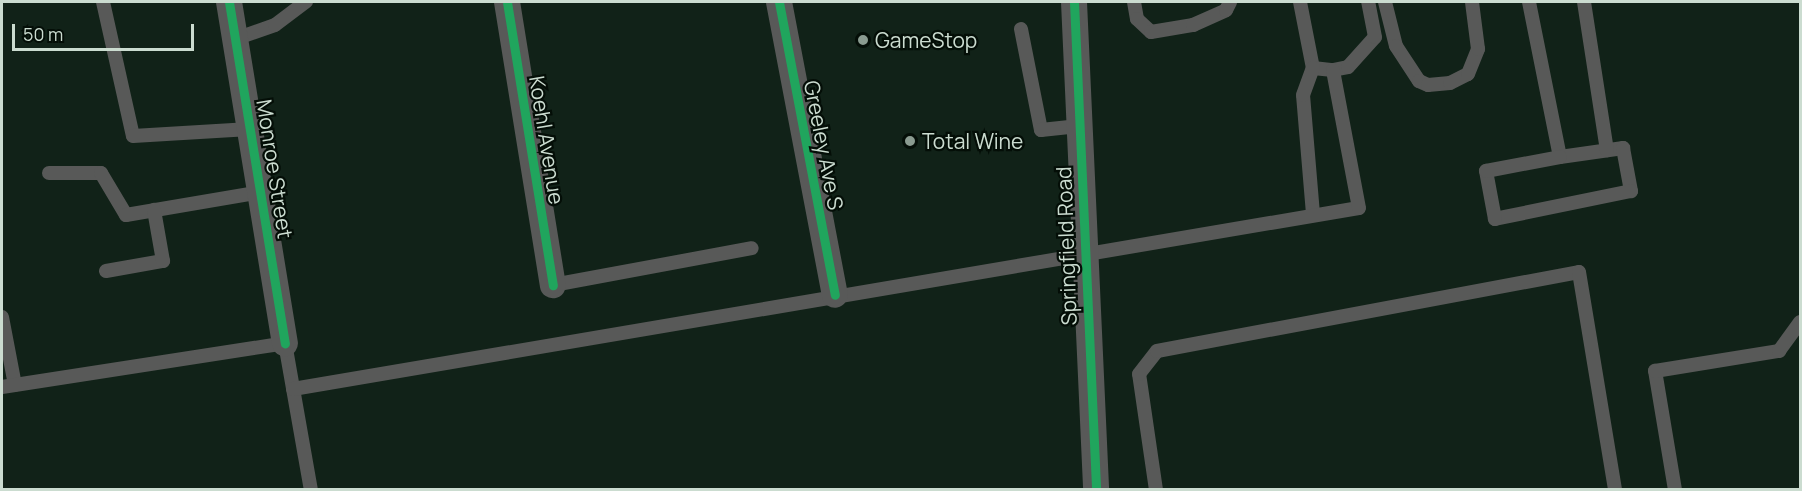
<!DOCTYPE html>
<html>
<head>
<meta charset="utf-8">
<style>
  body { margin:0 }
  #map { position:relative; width:1802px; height:491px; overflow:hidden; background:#112218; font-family:Manrope,sans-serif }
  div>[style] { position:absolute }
  .lane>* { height:14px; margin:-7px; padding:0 7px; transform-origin:7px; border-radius:7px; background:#585958 }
  .street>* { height:26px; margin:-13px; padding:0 13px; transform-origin:13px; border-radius:13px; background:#585958 }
  .cycleway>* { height:9px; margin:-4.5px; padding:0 4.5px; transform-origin:4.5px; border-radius:4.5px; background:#20a55d }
  .dots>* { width:16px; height:16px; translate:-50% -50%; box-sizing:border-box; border:3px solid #040e07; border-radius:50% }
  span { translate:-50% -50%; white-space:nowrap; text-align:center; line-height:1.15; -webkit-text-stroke:4.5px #040e07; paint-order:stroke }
  .poi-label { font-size:21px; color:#cbdcd0 }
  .left { translate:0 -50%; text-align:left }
  .street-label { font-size:21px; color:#cbdcd0 }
  .frame { position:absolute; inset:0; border:3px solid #cbdcd0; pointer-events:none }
  .scale { position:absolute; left:12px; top:24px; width:182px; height:27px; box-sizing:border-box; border:3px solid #cbdcd0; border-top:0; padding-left:8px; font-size:18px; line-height:21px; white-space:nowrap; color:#cbdcd0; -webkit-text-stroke:4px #040e07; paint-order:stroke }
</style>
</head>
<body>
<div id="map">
  <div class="lane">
    <div style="left:103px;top:2px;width:137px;rotate:77.4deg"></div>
    <div style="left:133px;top:136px;width:117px;rotate:-3.4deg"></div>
    <div style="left:1134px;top:2px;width:17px;rotate:80deg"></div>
    <div style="left:1137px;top:19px;width:19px;rotate:43deg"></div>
    <div style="left:1151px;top:32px;width:43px;rotate:-9.5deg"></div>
    <div style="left:1193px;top:25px;width:36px;rotate:-24deg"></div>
    <div style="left:1226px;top:10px;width:9px;rotate:-63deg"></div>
    <div style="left:1300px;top:2px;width:67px;rotate:78.9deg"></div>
    <div style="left:1313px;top:68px;width:20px;rotate:6deg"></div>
    <div style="left:1333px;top:70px;width:15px;rotate:-11deg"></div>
    <div style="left:1348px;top:67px;width:40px;rotate:-48deg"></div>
    <div style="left:1375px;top:37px;width:36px;rotate:-101deg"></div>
    <div style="left:1385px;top:2px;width:45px;rotate:76deg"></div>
    <div style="left:1396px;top:46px;width:42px;rotate:56.7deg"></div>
    <div style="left:1419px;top:81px;width:10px;rotate:24deg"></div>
    <div style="left:1428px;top:85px;width:22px;rotate:-5deg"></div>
    <div style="left:1450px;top:83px;width:20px;rotate:-27deg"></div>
    <div style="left:1468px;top:74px;width:27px;rotate:-68deg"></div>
    <div style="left:1478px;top:49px;width:47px;rotate:-97.3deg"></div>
    <div style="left:1529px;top:2px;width:158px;rotate:78.7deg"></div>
    <div style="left:1560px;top:157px;width:64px;rotate:-8.1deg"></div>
    <div style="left:1623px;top:148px;width:44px;rotate:79.5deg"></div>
    <div style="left:1631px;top:191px;width:139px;rotate:168.4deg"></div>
    <div style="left:1495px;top:219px;width:49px;rotate:-100.6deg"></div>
    <div style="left:1486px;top:171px;width:75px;rotate:-10.7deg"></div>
    <div style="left:1584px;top:2px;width:150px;rotate:81.2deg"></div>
    <div style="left:1021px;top:29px;width:103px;rotate:78.8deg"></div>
    <div style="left:1041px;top:130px;width:38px;rotate:-6deg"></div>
    <div style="left:235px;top:39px;width:42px;rotate:-19.3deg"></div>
    <div style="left:275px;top:25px;width:39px;rotate:-37deg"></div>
    <div style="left:49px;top:173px;width:52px"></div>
    <div style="left:101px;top:173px;width:49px;rotate:59.2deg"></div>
    <div style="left:126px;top:215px;width:136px;rotate:-9.7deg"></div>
    <div style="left:1313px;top:214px;width:119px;rotate:-94.8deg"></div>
    <div style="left:1303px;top:95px;width:29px;rotate:-70deg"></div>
    <div style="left:106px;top:271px;width:58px;rotate:-10deg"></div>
    <div style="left:163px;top:261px;width:52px;rotate:-100deg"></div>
    <div style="left:553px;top:285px;width:202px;rotate:-10.5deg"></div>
    <div style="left:2px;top:317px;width:69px;rotate:79.2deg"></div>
    <div style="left:2px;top:387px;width:286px;rotate:-8.8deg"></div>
    <div style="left:285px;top:343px;width:149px;rotate:80deg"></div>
    <div style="left:293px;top:389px;width:1081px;rotate:-9.64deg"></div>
    <div style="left:1359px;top:208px;width:140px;rotate:-100.7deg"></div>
    <div style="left:1156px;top:490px;width:117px;rotate:-98.3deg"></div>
    <div style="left:1139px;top:374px;width:29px;rotate:-52deg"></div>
    <div style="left:1157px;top:351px;width:429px;rotate:-10.6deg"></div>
    <div style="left:1579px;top:272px;width:221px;rotate:80.6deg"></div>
    <div style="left:1675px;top:490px;width:121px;rotate:-99.5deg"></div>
    <div style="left:1655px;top:371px;width:126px;rotate:-9.2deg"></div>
    <div style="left:1779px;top:351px;width:36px;rotate:-54deg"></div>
  </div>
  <div class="street">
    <div style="left:229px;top:2px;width:346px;rotate:80.7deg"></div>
    <div style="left:507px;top:2px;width:287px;rotate:80.8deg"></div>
    <div style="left:779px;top:2px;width:298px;rotate:79.2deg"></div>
    <div style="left:1074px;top:2px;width:488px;rotate:87.4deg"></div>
  </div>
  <div class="cycleway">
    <div style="left:229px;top:2px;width:346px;rotate:80.7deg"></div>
    <div style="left:507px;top:2px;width:287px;rotate:80.8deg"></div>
    <div style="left:779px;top:2px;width:298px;rotate:79.2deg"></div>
    <div style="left:1074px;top:2px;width:488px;rotate:87.4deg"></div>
  </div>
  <div class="dots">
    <div style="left:863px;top:40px;background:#8a9b90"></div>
    <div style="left:910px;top:141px;background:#8a9b90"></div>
  </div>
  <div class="poi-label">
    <span class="left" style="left:875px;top:40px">GameStop</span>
    <span class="left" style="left:922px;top:141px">Total Wine</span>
  </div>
  <div class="street-label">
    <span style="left:547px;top:140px;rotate:81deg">Koehl Avenue</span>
    <span style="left:824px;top:145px;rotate:79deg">Greeley Ave S</span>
    <span style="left:275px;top:169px;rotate:81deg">Monroe Street</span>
    <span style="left:1066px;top:246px;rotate:-92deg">Springfield Road</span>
  </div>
  <div class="frame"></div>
  <div class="scale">50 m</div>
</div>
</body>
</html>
